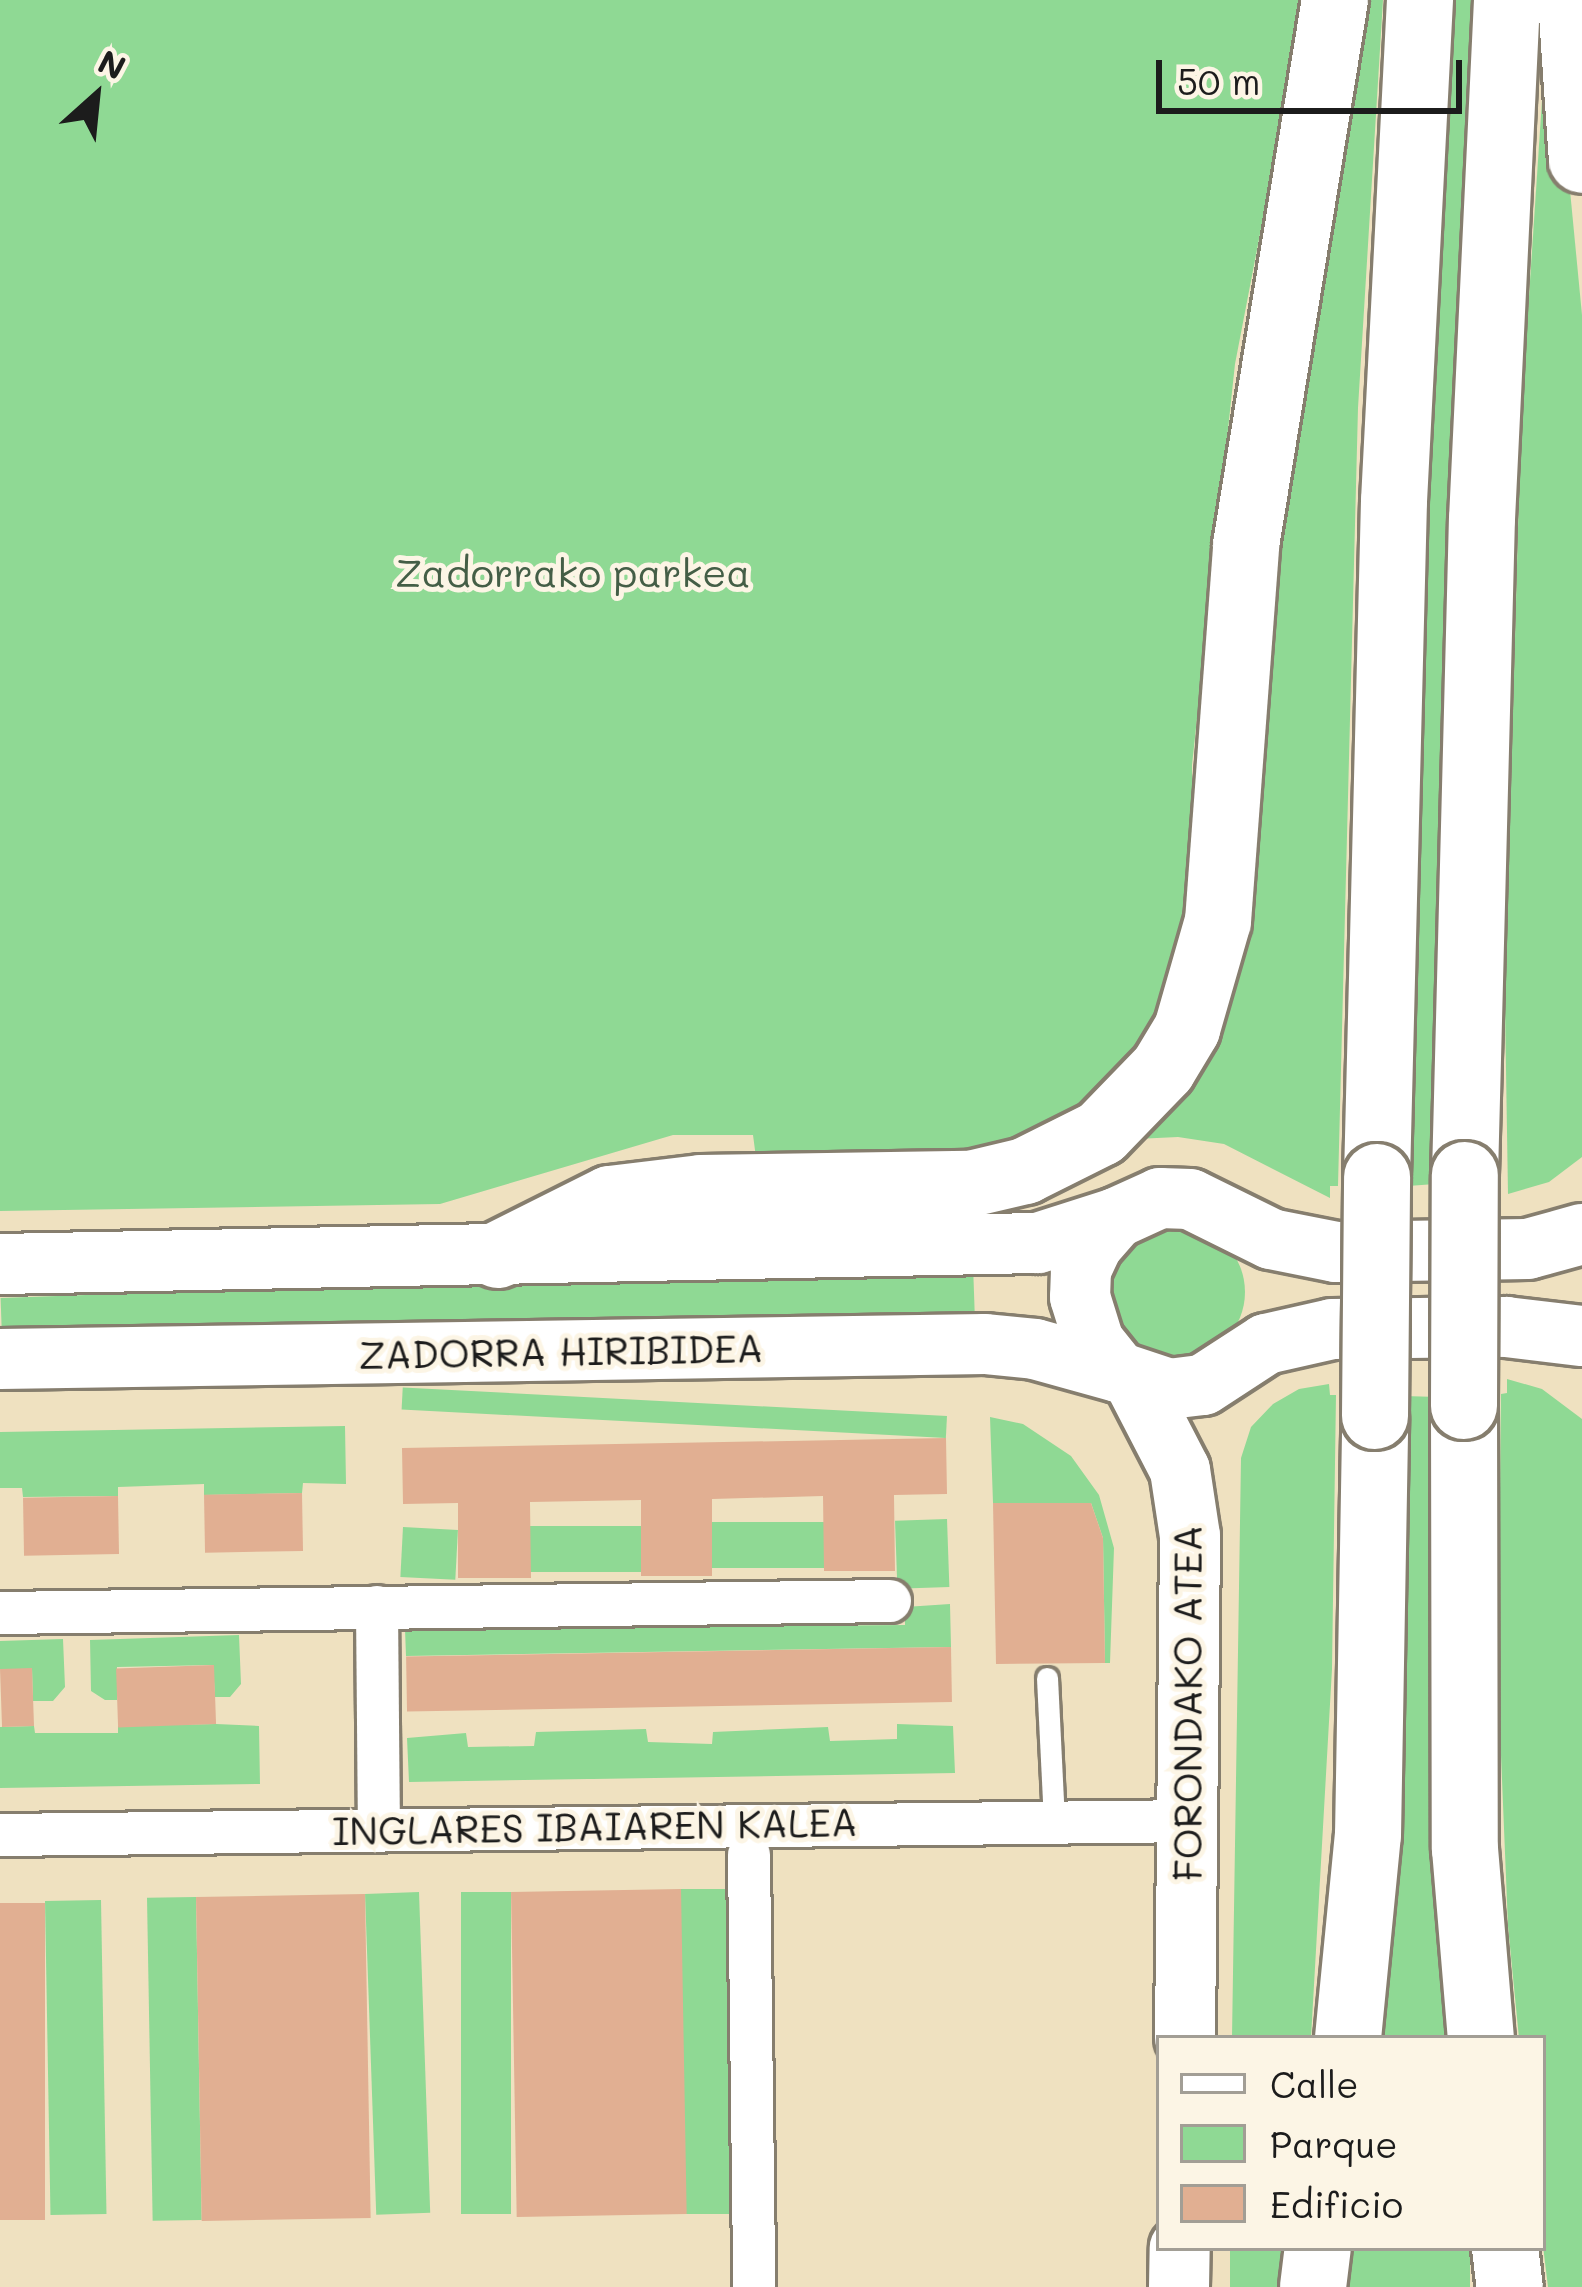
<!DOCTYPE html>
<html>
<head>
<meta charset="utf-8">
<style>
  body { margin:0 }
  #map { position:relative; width:1582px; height:2287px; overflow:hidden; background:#efe1c0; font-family:Mali,sans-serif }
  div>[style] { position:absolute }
  .green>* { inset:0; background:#8fd994; transform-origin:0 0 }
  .round { border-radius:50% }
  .building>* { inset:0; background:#e1af92; transform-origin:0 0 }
  .roads { filter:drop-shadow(3px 0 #867e6e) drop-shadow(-3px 0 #867e6e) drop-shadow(0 3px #867e6e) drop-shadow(0 -3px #867e6e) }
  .lane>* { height:21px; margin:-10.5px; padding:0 10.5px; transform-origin:10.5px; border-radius:10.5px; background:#fff }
  .street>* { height:42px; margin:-21px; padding:0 21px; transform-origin:21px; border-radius:21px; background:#fff }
  .secondary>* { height:60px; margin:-30px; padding:0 30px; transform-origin:30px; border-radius:30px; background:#fff }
  .highway>* { height:66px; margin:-33px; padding:0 33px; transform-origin:33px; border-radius:33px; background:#fff }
  .bridges { filter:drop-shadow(3px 0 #867e6e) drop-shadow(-3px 0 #867e6e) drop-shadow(0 3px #867e6e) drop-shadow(0 -3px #867e6e) }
  .highway-bridge>* { height:66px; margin:-33px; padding:0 33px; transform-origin:33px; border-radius:33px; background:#fff }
  span { translate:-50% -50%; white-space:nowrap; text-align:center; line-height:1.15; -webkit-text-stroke:10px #fcf5e5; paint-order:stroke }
  .park-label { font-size:39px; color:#445e46 }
  .street-label { font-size:39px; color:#1c1c1c }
  .legend { position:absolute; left:1156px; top:2035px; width:390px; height:216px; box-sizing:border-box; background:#fcf5e5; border:3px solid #a29e95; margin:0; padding:15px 21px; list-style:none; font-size:36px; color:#1c1c1c }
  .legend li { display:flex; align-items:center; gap:24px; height:60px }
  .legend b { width:60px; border:3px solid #a29e95 }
  .north { position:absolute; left:36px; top:36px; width:120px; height:120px; -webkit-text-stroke:9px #fcf5e5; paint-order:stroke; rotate:27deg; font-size:33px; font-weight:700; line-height:48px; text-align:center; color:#1c1c1c }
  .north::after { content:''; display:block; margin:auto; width:42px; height:54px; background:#1c1c1c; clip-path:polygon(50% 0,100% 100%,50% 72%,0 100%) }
  .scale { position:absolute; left:1156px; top:60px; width:306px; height:54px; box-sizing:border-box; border:6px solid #1c1c1c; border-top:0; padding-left:15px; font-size:36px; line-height:42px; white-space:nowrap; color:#1c1c1c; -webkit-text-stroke:9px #fcf5e5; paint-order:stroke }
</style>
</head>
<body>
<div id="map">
  <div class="green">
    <div style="clip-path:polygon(0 0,1305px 0,1235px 364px,1192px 765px,1193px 861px,1171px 1018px,1088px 1116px,1009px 1154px,758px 1173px,753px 1135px,673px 1135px,440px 1204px,0 1211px)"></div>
    <div style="clip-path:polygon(1354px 0,1383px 0,1358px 408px,1338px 1186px,1330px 1186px,1330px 1198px,1224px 1144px,1178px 1137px,1136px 1139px,1252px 668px)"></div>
    <div style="clip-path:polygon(1452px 0,1475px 0,1435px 1184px,1408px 1186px,1421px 635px)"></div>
    <div style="clip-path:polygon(1544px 70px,1559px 76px,1582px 315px,1582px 1157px,1549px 1182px,1508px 1194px,1505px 1007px,1521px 417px)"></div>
    <div class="round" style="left:1109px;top:1224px;width:136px;height:136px"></div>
    <div style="left:973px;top:1264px;width:61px;height:973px;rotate:88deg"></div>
    <div style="clip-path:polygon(1507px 1379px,1542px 1389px,1582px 1419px,1582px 2287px,1548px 2287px,1543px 2246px,1543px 2038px,1519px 2038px,1508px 1926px,1498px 1682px,1501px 1394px,1507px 1393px)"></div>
    <div style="clip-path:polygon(1329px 1384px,1330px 1395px,1336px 1395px,1332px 1669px,1311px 2038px,1232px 2038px,1241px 1458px,1251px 1427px,1273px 1404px,1299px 1389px)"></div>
    <div style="clip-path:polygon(1404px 1396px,1438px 1397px,1451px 2038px,1375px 2038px)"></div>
    <div style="left:947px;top:1416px;width:22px;height:545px;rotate:93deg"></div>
    <div style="clip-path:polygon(990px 1417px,1023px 1424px,1071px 1456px,1099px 1495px,1114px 1548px,1110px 1663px,1105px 1663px,1103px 1538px,1091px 1503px,993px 1503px)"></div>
    <div style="clip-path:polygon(345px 1426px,346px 1484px,303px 1483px,302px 1493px,204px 1495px,204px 1484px,118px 1487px,118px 1496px,23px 1497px,22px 1488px,0 1488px,0 1432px)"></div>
    <div style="left:947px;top:1519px;width:68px;height:52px;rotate:88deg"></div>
    <div style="left:824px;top:1522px;width:46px;height:112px;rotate:90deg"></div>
    <div style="left:641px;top:1526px;width:46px;height:111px;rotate:90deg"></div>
    <div style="left:403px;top:1527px;width:55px;height:50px;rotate:3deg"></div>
    <div style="clip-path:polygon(950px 1604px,951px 1647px,406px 1656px,405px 1629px,905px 1625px,905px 1607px)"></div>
    <div style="clip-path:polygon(239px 1635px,241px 1684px,230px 1697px,215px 1697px,213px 1665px,117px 1667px,117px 1700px,105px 1700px,91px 1691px,90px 1640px)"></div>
    <div style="clip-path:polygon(63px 1639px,65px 1687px,53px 1701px,33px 1701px,32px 1669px,0 1669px,0 1641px)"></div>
    <div style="clip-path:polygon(216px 1724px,259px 1726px,260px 1784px,0 1788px,0 1727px,34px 1726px,35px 1733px,118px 1733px,118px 1726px)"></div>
    <div style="clip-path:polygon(897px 1724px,953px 1726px,955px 1773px,409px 1782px,407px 1738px,466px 1733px,468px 1747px,534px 1746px,536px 1732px,646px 1729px,648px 1742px,712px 1744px,713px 1732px,828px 1727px,830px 1741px,865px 1740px,897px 1739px)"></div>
    <div style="left:681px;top:1889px;width:52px;height:325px"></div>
    <div style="left:419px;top:1892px;width:321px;height:54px;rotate:88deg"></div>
    <div style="left:461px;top:1892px;width:50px;height:322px"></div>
    <div style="left:196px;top:1897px;width:323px;height:49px;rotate:89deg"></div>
    <div style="left:101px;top:1900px;width:314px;height:56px;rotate:89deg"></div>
    <div style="left:1230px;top:2248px;width:52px;height:39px"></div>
    <div style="left:1348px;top:2248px;width:122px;height:39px"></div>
  </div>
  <div class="building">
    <div style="clip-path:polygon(946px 1438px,947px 1494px,894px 1495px,895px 1571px,824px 1571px,823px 1496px,712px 1499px,712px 1576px,641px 1576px,641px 1500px,530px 1502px,531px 1578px,458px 1578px,458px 1503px,403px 1504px,402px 1448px)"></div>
    <div style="left:302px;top:1493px;width:58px;height:98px;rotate:89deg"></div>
    <div style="left:118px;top:1496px;width:58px;height:95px;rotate:89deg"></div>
    <div style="clip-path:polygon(993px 1503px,1091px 1503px,1103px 1538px,1105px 1663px,996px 1664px)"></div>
    <div style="left:951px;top:1647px;width:55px;height:545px;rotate:89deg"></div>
    <div style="left:214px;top:1665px;width:59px;height:98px;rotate:88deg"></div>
    <div style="left:32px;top:1668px;width:58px;height:32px;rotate:88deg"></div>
    <div style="left:681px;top:1889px;width:325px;height:170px;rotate:89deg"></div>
    <div style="left:365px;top:1894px;width:324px;height:169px;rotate:89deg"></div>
    <div style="left:0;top:1903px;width:45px;height:317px"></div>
  </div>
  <div class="roads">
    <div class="lane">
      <div style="left:1047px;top:1678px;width:144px;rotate:87.2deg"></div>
    </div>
    <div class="street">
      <div style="left:377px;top:1607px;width:222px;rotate:89.5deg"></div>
      <div style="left:0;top:1613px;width:890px;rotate:-0.77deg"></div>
      <div style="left:0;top:1835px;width:1190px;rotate:-0.67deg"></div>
      <div style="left:749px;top:1855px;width:432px;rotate:89.3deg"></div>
    </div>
    <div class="secondary">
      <div style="left:1582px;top:1234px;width:56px;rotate:164.5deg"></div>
      <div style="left:1528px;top:1249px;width:192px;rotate:179.1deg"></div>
      <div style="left:1336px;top:1252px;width:66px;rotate:-168.7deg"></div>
      <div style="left:1271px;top:1239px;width:90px;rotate:-153.7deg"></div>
      <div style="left:1190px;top:1199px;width:30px;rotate:-178deg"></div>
      <div style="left:1160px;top:1198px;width:48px;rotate:155.6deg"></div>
      <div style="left:1116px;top:1218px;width:35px;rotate:131deg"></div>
      <div style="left:1093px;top:1244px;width:29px;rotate:115deg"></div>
      <div style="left:1081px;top:1270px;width:27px;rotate:92deg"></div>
      <div style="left:1080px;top:1297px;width:47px;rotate:72.7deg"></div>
      <div style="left:1094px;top:1342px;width:38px;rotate:51deg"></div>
      <div style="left:1118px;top:1372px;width:54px;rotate:18.4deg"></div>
      <div style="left:1169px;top:1389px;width:34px;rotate:-7deg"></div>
      <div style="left:1203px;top:1385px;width:75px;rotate:-33.1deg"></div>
      <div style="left:1266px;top:1344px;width:68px;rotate:-12.8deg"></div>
      <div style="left:1332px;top:1329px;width:174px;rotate:-0.7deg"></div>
      <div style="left:1506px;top:1327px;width:77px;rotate:6.8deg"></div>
      <div style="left:0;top:1264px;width:1038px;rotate:-1.16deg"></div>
      <div style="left:1038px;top:1243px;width:82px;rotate:-17.8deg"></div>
      <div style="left:0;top:1359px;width:985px;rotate:-0.87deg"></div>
      <div style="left:985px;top:1344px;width:50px;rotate:5.7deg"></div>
      <div style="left:1035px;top:1349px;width:86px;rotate:15.5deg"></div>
      <div style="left:1134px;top:1381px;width:100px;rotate:62.7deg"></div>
      <div style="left:1180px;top:1470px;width:67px;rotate:81.4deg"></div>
      <div style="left:1190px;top:1536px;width:502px;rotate:90.57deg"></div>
      <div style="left:1179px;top:2287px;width:39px;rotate:-89deg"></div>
    </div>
    <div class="highway">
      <div style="left:1571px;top:0;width:160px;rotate:86.1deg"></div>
      <div style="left:1465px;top:1175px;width:656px;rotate:-88.52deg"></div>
      <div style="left:1482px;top:519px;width:520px;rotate:-87.24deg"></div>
      <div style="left:1377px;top:1177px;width:676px;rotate:-88.56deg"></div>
      <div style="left:1394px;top:501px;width:502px;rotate:-87.03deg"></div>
      <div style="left:498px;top:1255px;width:125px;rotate:-26.6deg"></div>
      <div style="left:610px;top:1199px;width:92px;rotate:-6.9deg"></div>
      <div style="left:701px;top:1188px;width:269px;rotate:-0.9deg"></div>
      <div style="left:970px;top:1184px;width:57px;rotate:-13.3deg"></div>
      <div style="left:1025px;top:1171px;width:85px;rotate:-26.6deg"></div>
      <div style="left:1101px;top:1133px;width:89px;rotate:-45.9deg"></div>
      <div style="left:1163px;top:1069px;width:47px;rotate:-59deg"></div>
      <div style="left:1187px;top:1029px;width:112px;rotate:-74deg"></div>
      <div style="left:1218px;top:921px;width:377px;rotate:-85.7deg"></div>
      <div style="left:1246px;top:545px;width:552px;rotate:-80.73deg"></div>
      <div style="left:1464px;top:1406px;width:443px;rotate:89.9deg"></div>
      <div style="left:1465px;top:1849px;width:190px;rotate:85.2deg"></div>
      <div style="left:1348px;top:2038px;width:204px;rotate:-84.4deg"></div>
      <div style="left:1368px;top:1835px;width:419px;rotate:-89deg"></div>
      <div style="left:1505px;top:2248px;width:39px;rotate:83deg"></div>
      <div style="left:1313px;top:2287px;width:39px;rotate:-83deg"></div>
    </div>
  </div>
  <div class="bridges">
    <div class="highway-bridge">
      <div style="left:1464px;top:1406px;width:231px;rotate:-89.8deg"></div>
      <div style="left:1375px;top:1416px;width:239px;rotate:-89.5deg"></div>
    </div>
  </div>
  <div class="park-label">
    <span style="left:573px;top:572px">Zadorrako parkea</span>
  </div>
  <div class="street-label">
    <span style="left:561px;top:1351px;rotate:-1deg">ZADORRA HIRIBIDEA</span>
    <span style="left:1187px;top:1703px;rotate:-90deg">FORONDAKO ATEA</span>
    <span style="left:595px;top:1826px;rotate:-1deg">INGLARES IBAIAREN KALEA</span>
  </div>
  <ul class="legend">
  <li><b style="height:15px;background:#fff"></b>Calle</li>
  <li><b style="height:33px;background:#8fd994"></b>Parque</li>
  <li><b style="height:33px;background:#e1af92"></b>Edificio</li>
  </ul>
  <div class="north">N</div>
  <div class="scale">50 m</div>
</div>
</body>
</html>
